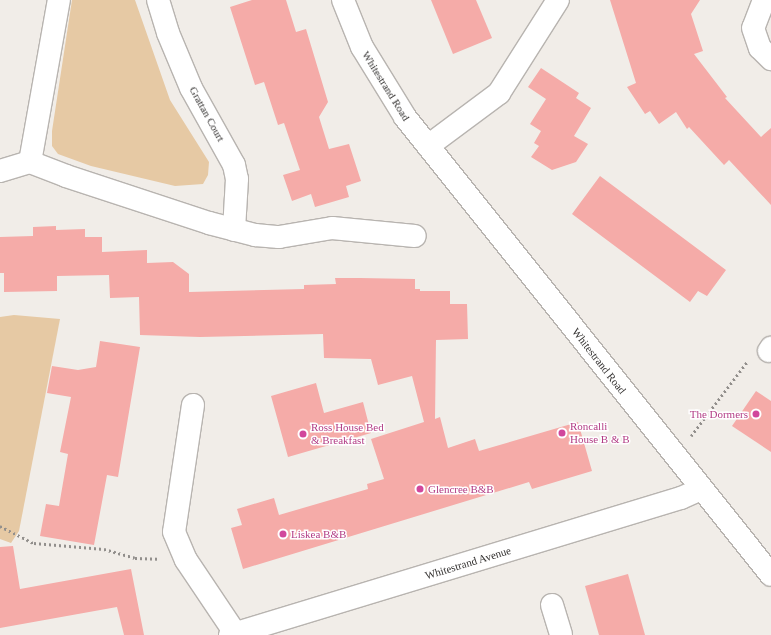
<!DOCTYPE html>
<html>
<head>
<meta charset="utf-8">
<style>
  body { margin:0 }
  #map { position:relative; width:771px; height:635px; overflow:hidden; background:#f1ede8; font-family:Georgia,serif }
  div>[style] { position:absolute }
  .green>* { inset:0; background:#e6c9a4 }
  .building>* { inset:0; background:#f5aba8 }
  .path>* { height:2.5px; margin-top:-1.25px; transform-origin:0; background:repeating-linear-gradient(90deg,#928f8c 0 2px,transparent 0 5px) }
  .roads { filter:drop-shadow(1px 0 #b8b4b0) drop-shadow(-1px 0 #b8b4b0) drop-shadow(0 1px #b8b4b0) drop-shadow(0 -1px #b8b4b0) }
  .minor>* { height:22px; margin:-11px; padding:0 11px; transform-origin:11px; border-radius:11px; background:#fff }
  .secondary>* { height:22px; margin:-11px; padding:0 11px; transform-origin:11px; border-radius:11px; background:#fff }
  .dots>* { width:11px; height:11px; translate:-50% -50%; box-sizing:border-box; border:2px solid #fff; border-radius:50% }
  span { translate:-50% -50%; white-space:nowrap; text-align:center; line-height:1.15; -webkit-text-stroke:3px #fff; paint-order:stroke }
  .street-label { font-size:11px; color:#353332 }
  .hotel-label { font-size:11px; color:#b23c85 }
  .right { translate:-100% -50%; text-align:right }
  .left { translate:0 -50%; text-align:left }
</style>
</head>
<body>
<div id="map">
  <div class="green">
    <div style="clip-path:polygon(72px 0,135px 0,170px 100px,209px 162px,208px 175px,203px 184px,175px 186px,91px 166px,58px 154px,52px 146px,52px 131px)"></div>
    <div style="clip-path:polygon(14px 315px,60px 319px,19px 531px,11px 543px,0 539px,0 317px)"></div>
  </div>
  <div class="building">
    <div style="clip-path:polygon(252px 0,286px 0,296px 32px,306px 29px,328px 102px,319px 117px,329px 149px,349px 144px,361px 181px,346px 186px,349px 197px,315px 207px,311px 194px,292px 201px,283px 175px,300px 170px,284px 123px,278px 125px,264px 82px,255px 85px,230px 7px)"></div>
    <div style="clip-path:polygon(431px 0,476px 0,492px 38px,453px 54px)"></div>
    <div style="clip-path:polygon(610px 0,700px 0,691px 14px,703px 51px,694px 54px,727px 97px,725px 98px,761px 137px,771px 128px,771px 205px,729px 160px,724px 165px,689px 127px,687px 129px,676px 112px,659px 124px,650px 111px,645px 114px,627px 87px,636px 83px)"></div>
    <div style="clip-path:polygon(541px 68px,579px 93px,576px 98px,591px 108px,574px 136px,588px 144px,576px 162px,552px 170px,531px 157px,539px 146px,534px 143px,541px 131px,530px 124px,546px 99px,528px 87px)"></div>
    <div style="clip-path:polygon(600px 176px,726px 270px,707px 296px,698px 291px,690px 302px,572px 214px)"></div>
    <div style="clip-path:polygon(56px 226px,56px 230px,85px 229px,85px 237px,102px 237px,102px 252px,147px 250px,147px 263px,173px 262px,189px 274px,189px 292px,304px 289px,304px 285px,336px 284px,335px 278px,360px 278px,415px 279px,415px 289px,420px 289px,420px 291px,450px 291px,450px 304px,467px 304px,468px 339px,436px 340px,435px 419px,440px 417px,448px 448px,475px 439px,479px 451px,578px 422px,592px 471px,532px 489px,529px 482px,243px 569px,231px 528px,242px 525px,237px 509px,274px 498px,279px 515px,368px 489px,367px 484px,384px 479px,371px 439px,424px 422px,412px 376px,378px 385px,371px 359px,324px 358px,323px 334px,200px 337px,140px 335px,139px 297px,110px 298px,109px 275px,57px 276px,57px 291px,4px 292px,4px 273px,0 273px,0 237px,33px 236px,33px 227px)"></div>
    <div style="clip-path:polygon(100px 341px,140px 347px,118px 477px,107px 475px,94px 545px,40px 536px,46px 504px,59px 506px,68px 454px,60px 452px,71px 397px,47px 393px,52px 366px,78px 370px,96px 367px)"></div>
    <div style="clip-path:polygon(316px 383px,324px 413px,363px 402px,371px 433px,288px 457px,271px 396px)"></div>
    <div style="clip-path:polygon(756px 391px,771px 401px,771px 452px,732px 426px)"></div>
    <div style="clip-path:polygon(13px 546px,20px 589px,131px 569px,144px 635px,124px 635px,117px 607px,0 628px,0 547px)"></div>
    <div style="clip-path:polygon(628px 574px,645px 635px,599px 635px,585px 586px)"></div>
  </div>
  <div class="path">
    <div style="left:691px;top:436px;width:93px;rotate:-52.9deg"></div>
    <div style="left:0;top:526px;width:38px;rotate:27deg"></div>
    <div style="left:34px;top:543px;width:70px;rotate:4.9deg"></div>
    <div style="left:104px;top:549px;width:32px;rotate:16deg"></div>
    <div style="left:135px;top:558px;width:23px;rotate:2deg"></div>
  </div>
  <div class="roads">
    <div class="minor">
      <div style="left:158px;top:0;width:34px;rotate:73deg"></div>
      <div style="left:168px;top:33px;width:60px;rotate:67.3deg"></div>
      <div style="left:191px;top:88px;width:88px;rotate:60.8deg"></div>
      <div style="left:234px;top:165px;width:14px;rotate:78deg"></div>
      <div style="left:237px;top:179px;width:51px;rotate:93.4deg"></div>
      <div style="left:764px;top:0;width:30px;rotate:111deg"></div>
      <div style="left:753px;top:28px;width:21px;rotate:71deg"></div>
      <div style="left:760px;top:48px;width:16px;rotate:45deg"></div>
      <div style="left:428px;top:146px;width:89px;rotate:-36.7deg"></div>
      <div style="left:499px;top:93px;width:110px;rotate:-57.6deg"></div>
      <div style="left:30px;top:162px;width:165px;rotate:-79.9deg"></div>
      <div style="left:0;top:171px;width:31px;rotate:-17deg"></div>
      <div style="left:30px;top:162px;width:39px;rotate:21deg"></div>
      <div style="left:66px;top:176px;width:151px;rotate:18.2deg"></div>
      <div style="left:209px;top:223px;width:48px;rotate:14.6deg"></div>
      <div style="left:255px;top:235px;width:24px;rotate:5deg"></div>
      <div style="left:279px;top:237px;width:54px;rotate:-9.6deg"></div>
      <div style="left:332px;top:228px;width:83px;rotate:5.5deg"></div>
      <div style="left:769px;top:351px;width:4px;rotate:-56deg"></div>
      <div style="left:193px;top:405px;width:128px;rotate:98.5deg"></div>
      <div style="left:174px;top:532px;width:30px;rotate:67deg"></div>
      <div style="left:186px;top:560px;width:88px;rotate:56.1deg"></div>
      <div style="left:552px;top:605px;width:31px;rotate:73deg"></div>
      <div style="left:230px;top:635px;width:471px;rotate:-16.9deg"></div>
      <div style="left:681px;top:498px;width:22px;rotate:-24deg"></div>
    </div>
    <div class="secondary">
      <div style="left:343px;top:0;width:51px;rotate:68deg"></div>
      <div style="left:362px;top:47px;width:82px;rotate:58.4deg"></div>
      <div style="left:405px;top:117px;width:586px;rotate:51.37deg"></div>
    </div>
  </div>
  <div class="dots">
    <div style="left:756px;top:414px;background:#d1479c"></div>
    <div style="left:562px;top:433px;background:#d1479c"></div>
    <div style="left:303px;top:434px;background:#d1479c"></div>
    <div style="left:420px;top:489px;background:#d1479c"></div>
    <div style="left:283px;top:534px;background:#d1479c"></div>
  </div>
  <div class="street-label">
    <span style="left:386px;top:86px;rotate:58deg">Whitestrand Road</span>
    <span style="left:207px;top:114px;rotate:61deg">Grattan Court</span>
    <span style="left:599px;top:361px;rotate:52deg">Whitestrand Road</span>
    <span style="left:468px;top:563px;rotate:-17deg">Whitestrand Avenue</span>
  </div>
  <div class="hotel-label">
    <span class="right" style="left:748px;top:414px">The Dormers</span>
    <span class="left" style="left:570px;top:433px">Roncalli<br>House B &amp; B</span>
    <span class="left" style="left:311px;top:434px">Ross House Bed<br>&amp; Breakfast</span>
    <span class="left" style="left:428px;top:489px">Glencree B&amp;B</span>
    <span class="left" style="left:291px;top:534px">Liskea B&amp;B</span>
  </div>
</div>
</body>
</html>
